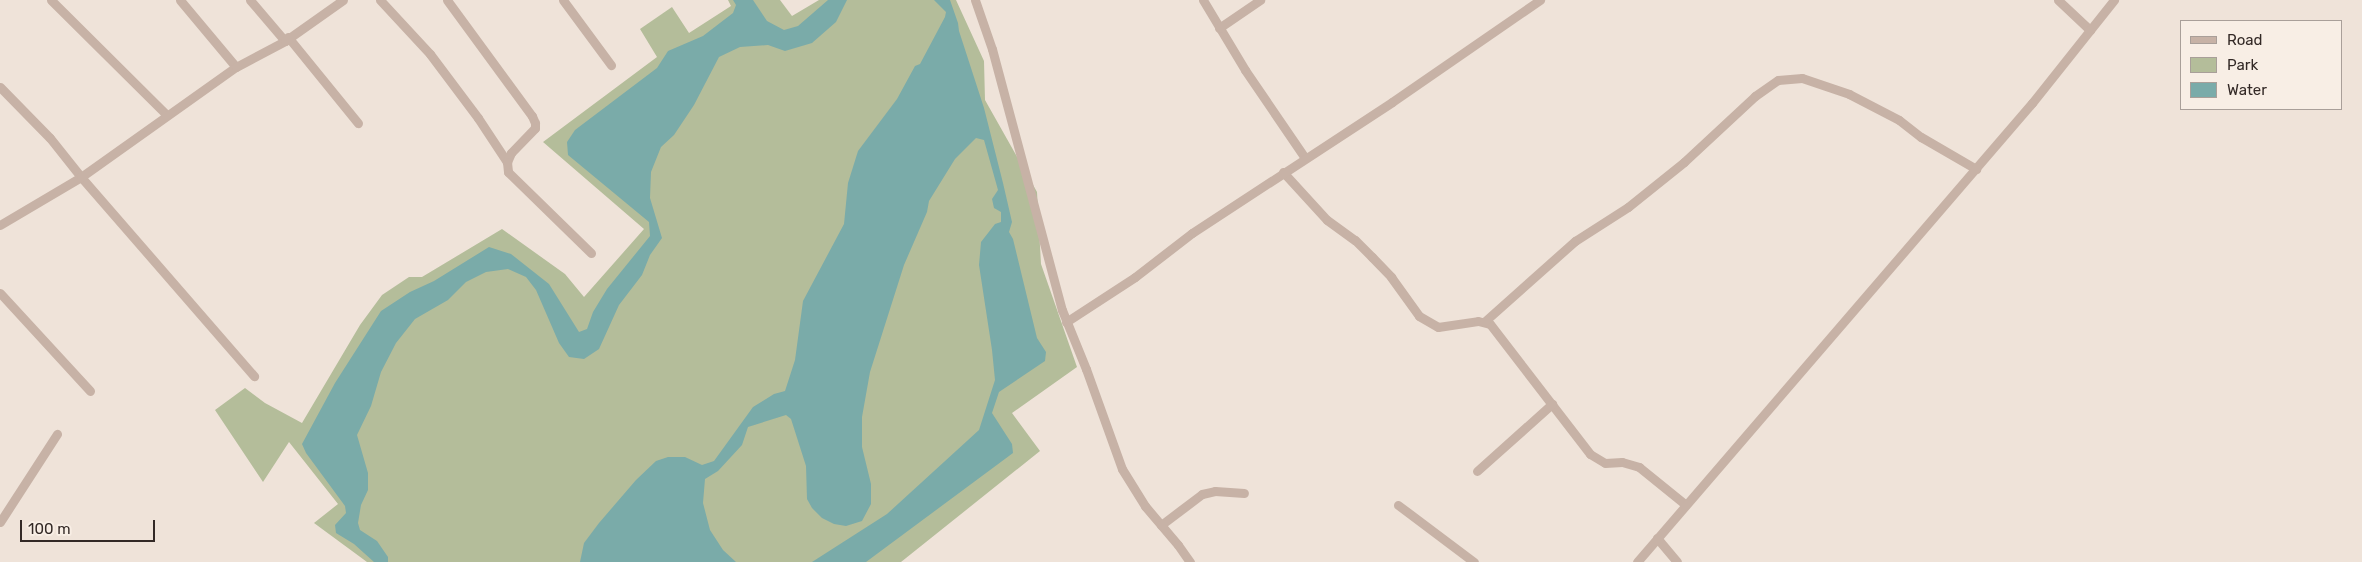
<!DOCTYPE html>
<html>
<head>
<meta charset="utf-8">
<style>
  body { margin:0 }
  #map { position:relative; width:2362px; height:562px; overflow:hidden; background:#efe3d9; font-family:Rubik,sans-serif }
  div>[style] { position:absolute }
  .green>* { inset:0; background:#b4bd9a }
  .water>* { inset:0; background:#7aaba9 }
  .minor>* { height:9px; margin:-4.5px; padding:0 4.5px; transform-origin:4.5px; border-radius:4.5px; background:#c7b2a6 }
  span { translate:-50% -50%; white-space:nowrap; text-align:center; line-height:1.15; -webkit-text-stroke:4px #f8eee5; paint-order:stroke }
  .legend { position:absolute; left:2180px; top:20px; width:162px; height:90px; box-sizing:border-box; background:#f8eee5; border:1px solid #a99f99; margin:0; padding:6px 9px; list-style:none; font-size:15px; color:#332926 }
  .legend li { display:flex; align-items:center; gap:10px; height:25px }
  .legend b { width:25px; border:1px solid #a99f99 }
  .scale { position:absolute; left:20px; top:520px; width:135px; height:22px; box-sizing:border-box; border:2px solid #332926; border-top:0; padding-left:6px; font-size:15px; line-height:18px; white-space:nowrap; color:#332926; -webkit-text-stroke:4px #f8eee5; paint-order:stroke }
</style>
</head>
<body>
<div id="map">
  <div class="green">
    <div style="clip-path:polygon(728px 0,780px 0,792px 16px,819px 0,956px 0,984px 61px,985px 100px,1037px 192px,1041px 264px,1077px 367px,1012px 413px,1040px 451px,901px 562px,367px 562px,314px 523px,338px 504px,289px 442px,263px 482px,215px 410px,245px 388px,265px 403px,302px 423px,360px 325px,382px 295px,409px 277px,422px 277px,502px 229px,565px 274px,584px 297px,644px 229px,543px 142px,657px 57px,640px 29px,672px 7px,689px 33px,731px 6px)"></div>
  </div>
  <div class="water">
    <div style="clip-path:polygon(733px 0,753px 0,767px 21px,784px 30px,798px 26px,828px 0,847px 0,836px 22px,812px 43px,785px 51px,768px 45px,740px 47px,719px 57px,694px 105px,674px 135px,661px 147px,651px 172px,650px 198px,662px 238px,650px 255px,642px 275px,619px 305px,599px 349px,584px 359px,569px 357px,559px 343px,536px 290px,526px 277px,508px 269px,486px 272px,466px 282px,448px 300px,415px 319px,396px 343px,381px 372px,371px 406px,357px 435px,368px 473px,368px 490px,361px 505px,358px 523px,360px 530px,377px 541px,388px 557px,388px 562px,374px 562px,354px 544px,336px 533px,335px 525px,346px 513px,345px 506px,306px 453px,302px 444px,335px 383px,381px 311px,410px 292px,434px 281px,489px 247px,511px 254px,549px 284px,579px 332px,587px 329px,593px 312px,607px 289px,650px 236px,649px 222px,568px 155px,567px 142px,575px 130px,657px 68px,668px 51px,703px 36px,733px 13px,736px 5px)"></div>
    <div style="clip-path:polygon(934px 0,950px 0,958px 23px,959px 31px,984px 108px,1003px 183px,1012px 222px,1009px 232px,1013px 239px,1037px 338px,1046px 352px,1045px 361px,999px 392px,992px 413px,1012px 444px,1013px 453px,866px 562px,812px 562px,887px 514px,979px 430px,995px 380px,992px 350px,979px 265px,981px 242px,995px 224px,1001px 222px,1001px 212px,994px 208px,992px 199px,998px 190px,984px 140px,976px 138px,955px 159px,929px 201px,927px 212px,904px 265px,870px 372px,862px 417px,862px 447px,871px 484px,871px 504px,862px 521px,846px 526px,834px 524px,822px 518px,812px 508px,807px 499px,806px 466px,791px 419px,786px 415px,748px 427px,742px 445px,718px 471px,705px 479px,703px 503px,710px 530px,723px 550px,736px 562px,580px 562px,584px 543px,599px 523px,636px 480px,656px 461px,668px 457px,685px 457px,702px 465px,714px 461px,753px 407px,774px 394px,785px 391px,795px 360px,803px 301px,844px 224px,848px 183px,858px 151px,897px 99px,915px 66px,920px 64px,945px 17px,946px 12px)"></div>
  </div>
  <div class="minor">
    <div style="left:51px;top:0;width:163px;rotate:44.8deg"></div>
    <div style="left:180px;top:0;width:87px;rotate:50.1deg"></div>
    <div style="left:250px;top:0;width:54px;rotate:49.5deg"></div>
    <div style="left:380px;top:0;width:74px;rotate:47.2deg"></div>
    <div style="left:430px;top:54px;width:80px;rotate:53.1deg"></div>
    <div style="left:478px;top:118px;width:53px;rotate:56.6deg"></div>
    <div style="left:447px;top:0;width:144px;rotate:53.8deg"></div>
    <div style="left:532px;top:116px;width:8px;rotate:67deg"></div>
    <div style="left:535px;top:123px;width:5px;rotate:90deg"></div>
    <div style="left:535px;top:128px;width:35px;rotate:134deg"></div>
    <div style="left:511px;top:153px;width:10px;rotate:114deg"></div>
    <div style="left:507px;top:162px;width:10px;rotate:84deg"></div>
    <div style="left:508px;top:172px;width:116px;rotate:44.3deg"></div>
    <div style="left:563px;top:0;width:81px;rotate:53.6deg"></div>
    <div style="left:975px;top:0;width:52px;rotate:70.9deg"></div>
    <div style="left:992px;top:49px;width:270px;rotate:75deg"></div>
    <div style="left:1062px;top:310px;width:64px;rotate:67.9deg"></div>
    <div style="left:1086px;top:369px;width:106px;rotate:70.2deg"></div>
    <div style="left:1122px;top:469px;width:44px;rotate:58.1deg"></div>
    <div style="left:1145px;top:506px;width:51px;rotate:49.8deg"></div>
    <div style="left:1178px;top:545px;width:21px;rotate:55deg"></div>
    <div style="left:1203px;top:0;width:82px;rotate:59deg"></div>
    <div style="left:1245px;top:70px;width:107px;rotate:55.7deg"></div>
    <div style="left:2058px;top:0;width:44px;rotate:43.2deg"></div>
    <div style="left:1219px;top:28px;width:50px;rotate:-34.3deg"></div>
    <div style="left:288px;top:37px;width:111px;rotate:50.9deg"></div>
    <div style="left:0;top:87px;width:71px;rotate:45.6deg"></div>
    <div style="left:50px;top:138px;width:50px;rotate:51.5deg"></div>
    <div style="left:81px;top:177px;width:264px;rotate:49deg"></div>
    <div style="left:1283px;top:172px;width:65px;rotate:47.5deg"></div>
    <div style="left:1327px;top:220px;width:34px;rotate:36deg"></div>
    <div style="left:1355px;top:240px;width:24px;rotate:45deg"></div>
    <div style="left:1372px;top:257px;width:28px;rotate:46deg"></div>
    <div style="left:1391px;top:277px;width:48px;rotate:54.3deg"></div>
    <div style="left:1419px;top:316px;width:22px;rotate:30deg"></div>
    <div style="left:1438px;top:327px;width:40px;rotate:-8.5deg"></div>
    <div style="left:1478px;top:321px;width:12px;rotate:14deg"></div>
    <div style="left:1490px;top:324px;width:164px;rotate:52.4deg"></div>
    <div style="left:1590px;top:454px;width:17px;rotate:31deg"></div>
    <div style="left:1605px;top:463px;width:17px;rotate:-3deg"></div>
    <div style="left:1622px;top:462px;width:18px;rotate:16deg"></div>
    <div style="left:1639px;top:467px;width:60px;rotate:39deg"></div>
    <div style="left:0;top:225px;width:94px;rotate:-30.7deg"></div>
    <div style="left:81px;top:177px;width:190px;rotate:-35.4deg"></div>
    <div style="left:236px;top:67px;width:55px;rotate:-28deg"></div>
    <div style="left:285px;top:41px;width:71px;rotate:-35.3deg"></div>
    <div style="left:0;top:293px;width:133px;rotate:47.4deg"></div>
    <div style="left:1066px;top:322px;width:82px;rotate:-33.1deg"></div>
    <div style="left:1135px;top:277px;width:72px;rotate:-37.7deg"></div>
    <div style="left:1192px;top:233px;width:239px;rotate:-33.2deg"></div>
    <div style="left:1392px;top:102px;width:180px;rotate:-34.6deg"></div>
    <div style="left:1484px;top:322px;width:122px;rotate:-41.7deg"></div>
    <div style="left:1575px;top:241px;width:63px;rotate:-32.7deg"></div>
    <div style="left:1628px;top:207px;width:72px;rotate:-38.8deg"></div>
    <div style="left:1684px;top:162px;width:97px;rotate:-42.9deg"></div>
    <div style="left:1755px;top:96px;width:28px;rotate:-35deg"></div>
    <div style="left:1778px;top:80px;width:24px;rotate:-5deg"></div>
    <div style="left:1802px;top:78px;width:50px;rotate:18.8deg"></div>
    <div style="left:1849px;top:94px;width:56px;rotate:27.5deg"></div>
    <div style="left:1899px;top:120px;width:28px;rotate:38deg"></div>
    <div style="left:1921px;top:137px;width:64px;rotate:30.2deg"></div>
    <div style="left:1477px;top:471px;width:101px;rotate:-41.8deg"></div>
    <div style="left:1398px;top:505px;width:95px;rotate:36.9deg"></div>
    <div style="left:0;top:522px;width:105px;rotate:-57.1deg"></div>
    <div style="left:1161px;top:525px;width:51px;rotate:-37.1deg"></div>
    <div style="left:1202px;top:494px;width:13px;rotate:-13deg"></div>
    <div style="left:1215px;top:491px;width:29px;rotate:4deg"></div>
    <div style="left:1657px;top:538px;width:31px;rotate:50deg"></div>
    <div style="left:1637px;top:562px;width:606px;rotate:-49.29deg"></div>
    <div style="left:2032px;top:103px;width:132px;rotate:-51.5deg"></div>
  </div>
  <ul class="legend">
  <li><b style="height:6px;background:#c7b2a6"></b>Road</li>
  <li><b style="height:14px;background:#b4bd9a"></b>Park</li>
  <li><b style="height:14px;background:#7aaba9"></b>Water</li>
  </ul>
  <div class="scale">100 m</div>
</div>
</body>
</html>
